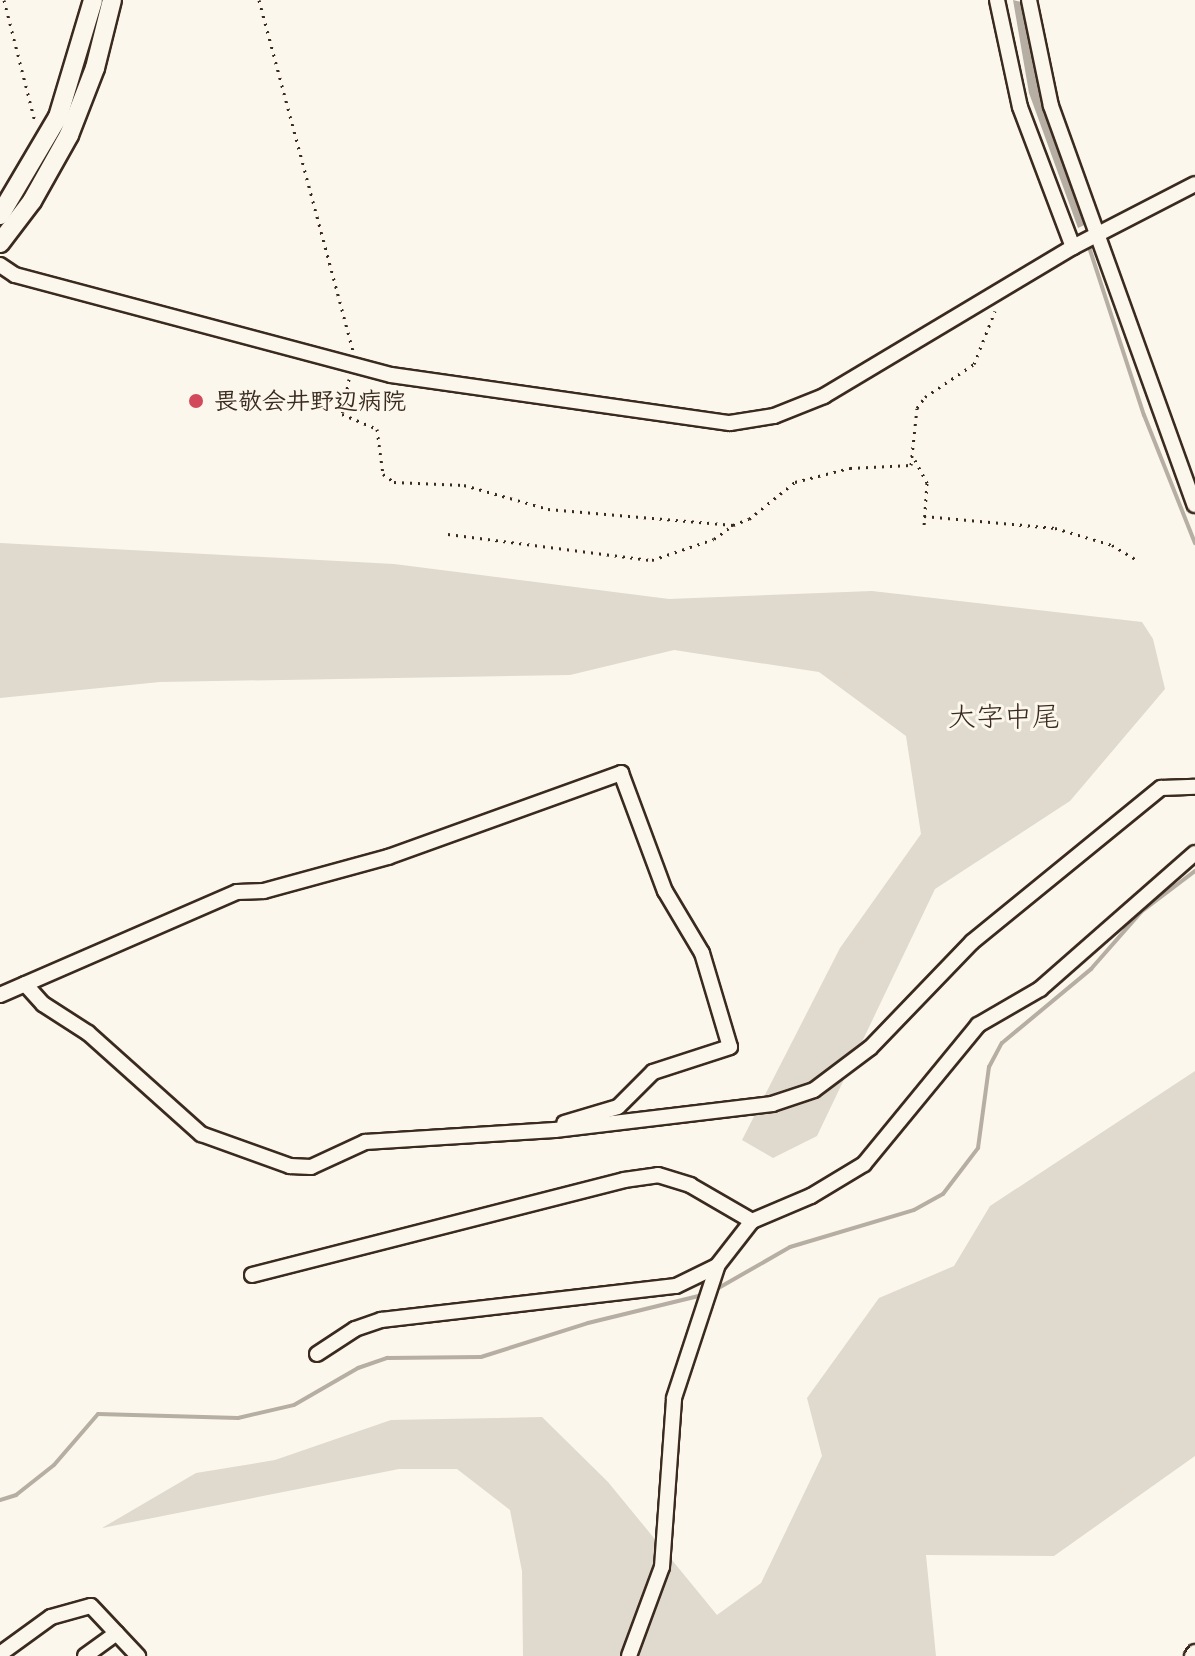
<!DOCTYPE html>
<html>
<head>
<meta charset="utf-8">
<style>
  body { margin:0 }
  #map { position:relative; width:1195px; height:1656px; overflow:hidden; background:#fbf7ec; font-family:Delius,"Klee One",sans-serif }
  div>[style] { position:absolute }
  .green>* { inset:0; background:#dfd9ce }
  .water>* { inset:0; background:#b6aea2 }
  .stream>* { height:4px; margin:-2px; padding:0 2px; transform-origin:2px; border-radius:2px; background:#b6aea2 }
  .path>* { height:3px; margin-top:-1.5px; transform-origin:0; background:repeating-linear-gradient(90deg,#3b2a1e 0 2px,transparent 0 8px) }
  .roads { filter:drop-shadow(2px 0 #3b2a1e) drop-shadow(-2px 0 #3b2a1e) drop-shadow(0 2px #3b2a1e) drop-shadow(0 -2px #3b2a1e) }
  .minor>* { height:14px; margin:-7px; padding:0 7px; transform-origin:7px; border-radius:7px; background:#fbf7ec }
  .major>* { height:18px; margin:-9px; padding:0 9px; transform-origin:9px; border-radius:9px; background:#fbf7ec }
  .dots>* { width:22px; height:22px; translate:-50% -50%; box-sizing:border-box; border:4px solid #fbf7ec; border-radius:50% }
  span { translate:-50% -50%; white-space:nowrap; text-align:center; line-height:1.15; -webkit-text-stroke:6px #fbf7ec; paint-order:stroke }
  .poi-label { font-size:24px; color:#3b2a1e; font-weight:700 }
  .left { translate:0 -50%; text-align:left }
  .quarter-label { font-size:28px; color:#3b2a1e }
</style>
</head>
<body>
<div id="map">
  <div class="green">
    <div style="clip-path:polygon(0 543px,394px 564px,669px 599px,872px 591px,1142px 622px,1153px 639px,1165px 689px,1070px 801px,935px 889px,817px 1136px,773px 1158px,742px 1140px,840px 948px,921px 834px,906px 736px,819px 672px,674px 650px,570px 675px,160px 682px,0 698px)"></div>
    <div style="clip-path:polygon(1195px 1071px,1195px 1456px,1054px 1556px,926px 1555px,936px 1656px,523px 1656px,522px 1571px,510px 1510px,457px 1469px,399px 1469px,102px 1528px,196px 1473px,275px 1460px,391px 1420px,542px 1417px,608px 1482px,717px 1615px,761px 1583px,822px 1456px,807px 1398px,879px 1298px,954px 1266px,990px 1206px)"></div>
  </div>
  <div class="water">
    <div style="clip-path:polygon(1013px 0,1026px 3px,1040px 91px,1089px 223px,1078px 228px,1029px 93px)"></div>
  </div>
  <div class="stream">
    <div style="left:1088px;top:244px;width:180px;rotate:71.9deg"></div>
    <div style="left:1144px;top:415px;width:138px;rotate:68.3deg"></div>
    <div style="left:715px;top:1290px;width:86px;rotate:-29.8deg"></div>
    <div style="left:790px;top:1247px;width:129px;rotate:-16.6deg"></div>
    <div style="left:914px;top:1210px;width:33px;rotate:-29deg"></div>
    <div style="left:943px;top:1194px;width:58px;rotate:-52.7deg"></div>
    <div style="left:978px;top:1148px;width:82px;rotate:-82.3deg"></div>
    <div style="left:989px;top:1067px;width:27px;rotate:-62deg"></div>
    <div style="left:1002px;top:1043px;width:116px;rotate:-39.7deg"></div>
    <div style="left:1091px;top:969px;width:76px;rotate:-48.7deg"></div>
    <div style="left:1141px;top:912px;width:68px;rotate:-37.2deg"></div>
    <div style="left:0;top:1500px;width:17px;rotate:-17deg"></div>
    <div style="left:16px;top:1495px;width:48px;rotate:-38.3deg"></div>
    <div style="left:54px;top:1465px;width:67px;rotate:-49.2deg"></div>
    <div style="left:98px;top:1414px;width:140px;rotate:1.6deg"></div>
    <div style="left:238px;top:1418px;width:57px;rotate:-13.1deg"></div>
    <div style="left:294px;top:1405px;width:74px;rotate:-30deg"></div>
    <div style="left:358px;top:1368px;width:31px;rotate:-19deg"></div>
    <div style="left:387px;top:1358px;width:94px;rotate:-0.6deg"></div>
    <div style="left:481px;top:1357px;width:112px;rotate:-17.6deg"></div>
    <div style="left:588px;top:1323px;width:118px;rotate:-13.7deg"></div>
  </div>
  <div class="path">
    <div style="left:4px;top:0;width:126px;rotate:75.7deg"></div>
    <div style="left:259px;top:0;width:364px;rotate:75deg"></div>
    <div style="left:349px;top:379px;width:36px;rotate:101deg"></div>
    <div style="left:342px;top:414px;width:38px;rotate:23deg"></div>
    <div style="left:377px;top:429px;width:45px;rotate:82.4deg"></div>
    <div style="left:383px;top:474px;width:14px;rotate:36deg"></div>
    <div style="left:394px;top:482px;width:70px;rotate:2.5deg"></div>
    <div style="left:464px;top:485px;width:87px;rotate:15.9deg"></div>
    <div style="left:548px;top:509px;width:186px;rotate:4.9deg"></div>
    <div style="left:733px;top:525px;width:17px;rotate:-21deg"></div>
    <div style="left:749px;top:519px;width:59px;rotate:-38.8deg"></div>
    <div style="left:795px;top:482px;width:57px;rotate:-14.3deg"></div>
    <div style="left:850px;top:468px;width:61px;rotate:-2.8deg"></div>
    <div style="left:911px;top:465px;width:57px;rotate:-84deg"></div>
    <div style="left:917px;top:408px;width:14px;rotate:-54deg"></div>
    <div style="left:925px;top:397px;width:59px;rotate:-34deg"></div>
    <div style="left:974px;top:364px;width:57px;rotate:-68.4deg"></div>
    <div style="left:915px;top:460px;width:26px;rotate:62deg"></div>
    <div style="left:927px;top:483px;width:43px;rotate:94deg"></div>
    <div style="left:924px;top:516px;width:132px;rotate:5.2deg"></div>
    <div style="left:1055px;top:528px;width:59px;rotate:16.6deg"></div>
    <div style="left:1112px;top:545px;width:29px;rotate:31deg"></div>
    <div style="left:448px;top:534px;width:206px;rotate:7.3deg"></div>
    <div style="left:652px;top:560px;width:65px;rotate:-18.7deg"></div>
    <div style="left:714px;top:539px;width:24px;rotate:-36deg"></div>
  </div>
  <div class="roads">
    <div class="minor">
      <div style="left:997px;top:0;width:109px;rotate:77.9deg"></div>
      <div style="left:1020px;top:107px;width:150px;rotate:69.3deg"></div>
      <div style="left:1029px;top:0;width:108px;rotate:78.3deg"></div>
      <div style="left:1051px;top:106px;width:424px;rotate:70.2deg"></div>
      <div style="left:0;top:265px;width:18px;rotate:34deg"></div>
      <div style="left:15px;top:275px;width:389px;rotate:14.9deg"></div>
      <div style="left:391px;top:375px;width:342px;rotate:8.1deg"></div>
      <div style="left:730px;top:423px;width:45px;rotate:-9deg"></div>
      <div style="left:774px;top:416px;width:54px;rotate:-21.8deg"></div>
      <div style="left:824px;top:396px;width:290px;rotate:-30.9deg"></div>
      <div style="left:1073px;top:247px;width:137px;rotate:-27.3deg"></div>
      <div style="left:25px;top:984px;width:27px;rotate:48deg"></div>
      <div style="left:43px;top:1004px;width:54px;rotate:32.8deg"></div>
      <div style="left:88px;top:1033px;width:152px;rotate:41.8deg"></div>
      <div style="left:201px;top:1134px;width:95px;rotate:19.8deg"></div>
      <div style="left:290px;top:1166px;width:21px;rotate:3deg"></div>
      <div style="left:311px;top:1167px;width:60px;rotate:-24.8deg"></div>
      <div style="left:365px;top:1142px;width:190px;rotate:-3.6deg"></div>
      <div style="left:555px;top:1130px;width:219px;rotate:-6.8deg"></div>
      <div style="left:772px;top:1104px;width:44px;rotate:-18.4deg"></div>
      <div style="left:814px;top:1090px;width:70px;rotate:-36.9deg"></div>
      <div style="left:870px;top:1048px;width:147px;rotate:-46.1deg"></div>
      <div style="left:972px;top:942px;width:244px;rotate:-39.2deg"></div>
      <div style="left:1161px;top:788px;width:34px;rotate:-2deg"></div>
      <div style="left:0;top:995px;width:258px;rotate:-23.5deg"></div>
      <div style="left:237px;top:892px;width:27px;rotate:-2deg"></div>
      <div style="left:264px;top:891px;width:129px;rotate:-15.3deg"></div>
      <div style="left:388px;top:857px;width:248px;rotate:-19.8deg"></div>
      <div style="left:621px;top:773px;width:126px;rotate:69.6deg"></div>
      <div style="left:665px;top:891px;width:72px;rotate:59.2deg"></div>
      <div style="left:702px;top:953px;width:98px;rotate:73.4deg"></div>
      <div style="left:730px;top:1047px;width:81px;rotate:162deg"></div>
      <div style="left:653px;top:1072px;width:49px;rotate:135deg"></div>
      <div style="left:618px;top:1107px;width:56px;rotate:163.5deg"></div>
      <div style="left:252px;top:1275px;width:384px;rotate:-14.3deg"></div>
      <div style="left:624px;top:1180px;width:34px;rotate:-8deg"></div>
      <div style="left:658px;top:1175px;width:34px;rotate:17deg"></div>
      <div style="left:690px;top:1185px;width:72px;rotate:30.1deg"></div>
      <div style="left:752px;top:1221px;width:64px;rotate:-23deg"></div>
      <div style="left:811px;top:1196px;width:62px;rotate:-31.1deg"></div>
      <div style="left:864px;top:1164px;width:180px;rotate:-50.6deg"></div>
      <div style="left:978px;top:1025px;width:72px;rotate:-30.1deg"></div>
      <div style="left:1040px;top:989px;width:206px;rotate:-41.3deg"></div>
      <div style="left:317px;top:1354px;width:45px;rotate:-33.3deg"></div>
      <div style="left:355px;top:1329px;width:28px;rotate:-19deg"></div>
      <div style="left:381px;top:1320px;width:297px;rotate:-6.6deg"></div>
      <div style="left:676px;top:1286px;width:46px;rotate:-26deg"></div>
      <div style="left:717px;top:1266px;width:57px;rotate:-52.1deg"></div>
      <div style="left:0;top:1654px;width:63px;rotate:-36deg"></div>
      <div style="left:51px;top:1617px;width:41px;rotate:-15.4deg"></div>
      <div style="left:91px;top:1606px;width:69px;rotate:46.8deg"></div>
      <div style="left:85px;top:1656px;width:39px;rotate:-36deg"></div>
      <div style="left:629px;top:1656px;width:95px;rotate:-69.7deg"></div>
      <div style="left:662px;top:1567px;width:169px;rotate:-85.9deg"></div>
      <div style="left:674px;top:1398px;width:138px;rotate:-71.8deg"></div>
      <div style="left:1192px;top:1656px;width:5px;rotate:-53deg"></div>
    </div>
    <div class="major">
      <div style="left:0;top:215px;width:114px;rotate:-59.4deg"></div>
      <div style="left:58px;top:117px;width:122px;rotate:-73.3deg"></div>
      <div style="left:0;top:243px;width:53px;rotate:-52.7deg"></div>
      <div style="left:32px;top:201px;width:76px;rotate:-60.7deg"></div>
      <div style="left:69px;top:135px;width:72px;rotate:-68.8deg"></div>
      <div style="left:95px;top:68px;width:70px;rotate:-76deg"></div>
    </div>
  </div>
  <div class="dots">
    <div style="left:196px;top:401px;background:#d1495b"></div>
  </div>
  <div class="poi-label">
    <span class="left" style="left:214px;top:401px">畏敬会井野辺病院</span>
  </div>
  <div class="quarter-label">
    <span style="left:1004px;top:716px">大字中尾</span>
  </div>
</div>
</body>
</html>
